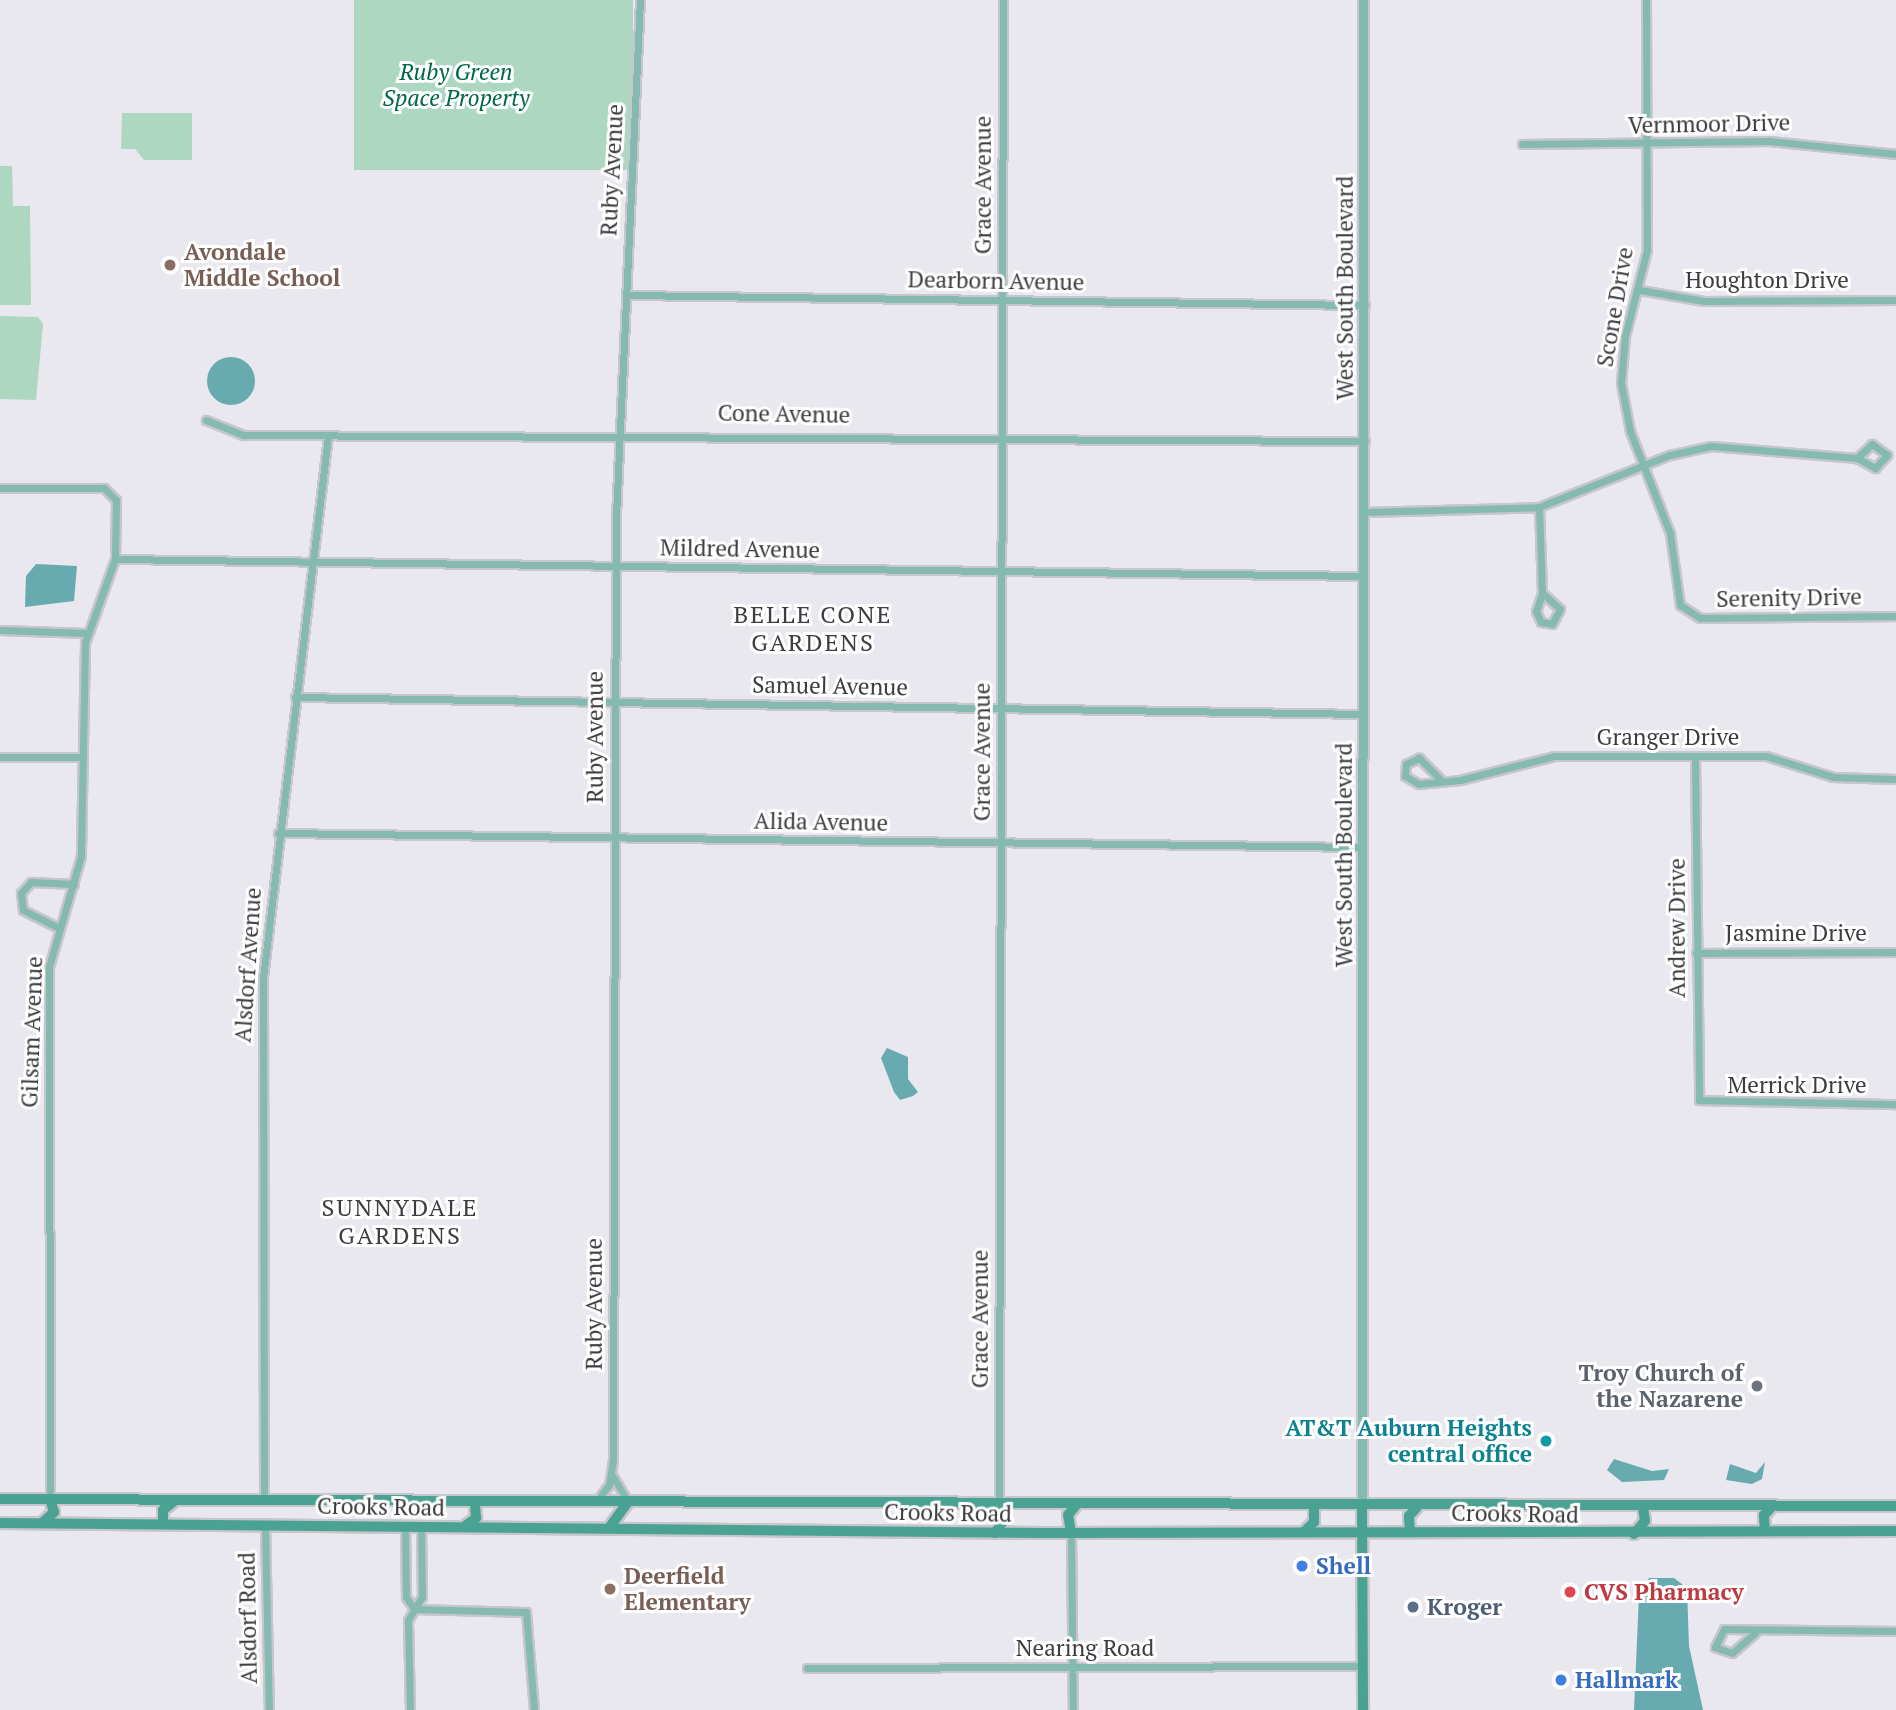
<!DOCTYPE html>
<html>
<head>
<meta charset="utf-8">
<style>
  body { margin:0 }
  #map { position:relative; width:1896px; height:1710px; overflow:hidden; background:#eae8ef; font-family:"PT Serif",serif }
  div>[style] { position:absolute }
  .green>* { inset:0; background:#aed7c2; transform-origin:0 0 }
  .water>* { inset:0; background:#67abb0 }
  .round { border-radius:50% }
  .roads { filter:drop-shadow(2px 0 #c7c6cc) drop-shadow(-2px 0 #c7c6cc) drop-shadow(0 2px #c7c6cc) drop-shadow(0 -2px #c7c6cc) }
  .minor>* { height:7px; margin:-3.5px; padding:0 3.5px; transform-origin:3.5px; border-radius:3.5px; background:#84baaf }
  .tertiary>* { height:9px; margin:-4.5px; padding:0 4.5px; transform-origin:4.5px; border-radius:4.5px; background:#84baaf }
  .secondary>* { height:10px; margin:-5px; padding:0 5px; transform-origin:5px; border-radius:5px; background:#4aa293 }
  .dots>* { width:19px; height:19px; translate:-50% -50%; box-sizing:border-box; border:4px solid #fff; border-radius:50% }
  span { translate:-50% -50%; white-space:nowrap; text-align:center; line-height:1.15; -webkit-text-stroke:6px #fff; paint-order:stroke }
  .park-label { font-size:23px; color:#006846; font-style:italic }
  .street-label { font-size:23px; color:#3d3c3f }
  .education-label { font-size:23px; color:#785e54; font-weight:700 }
  .left { translate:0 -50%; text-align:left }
  .worship-label { font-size:23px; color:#5b616d; font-weight:700 }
  .right { translate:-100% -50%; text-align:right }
  .culture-label { font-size:23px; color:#0d838f; font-weight:700 }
  .shop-label { font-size:23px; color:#366cbe; font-weight:700 }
  .health-label { font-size:23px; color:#be3a42; font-weight:700 }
  .service-label { font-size:23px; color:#4e5e75; font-weight:700 }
  .neighbourhood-label { font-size:24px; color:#3d3c3f; letter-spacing:2px }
</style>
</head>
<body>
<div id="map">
  <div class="green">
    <div style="left:354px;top:0;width:279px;height:170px"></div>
    <div style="clip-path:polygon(122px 113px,192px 113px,192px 160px,144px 160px,135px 149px,121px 149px)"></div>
    <div style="clip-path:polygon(0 166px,12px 166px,13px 206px,30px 206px,31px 305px,0 305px)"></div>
    <div style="clip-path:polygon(0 316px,38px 317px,43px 324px,36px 400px,0 399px)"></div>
  </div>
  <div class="water">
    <div class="round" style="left:207px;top:357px;width:48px;height:48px"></div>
    <div style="clip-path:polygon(36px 564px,77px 566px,74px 601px,25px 607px,26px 576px)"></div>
    <div style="clip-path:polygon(887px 1048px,908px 1057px,908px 1079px,918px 1092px,913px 1096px,900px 1100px,894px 1092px,881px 1058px)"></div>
    <div style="clip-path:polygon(1614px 1459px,1652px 1471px,1669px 1469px,1664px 1480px,1622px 1482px,1607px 1470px)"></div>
    <div style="clip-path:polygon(1765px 1462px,1762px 1479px,1752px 1484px,1726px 1480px,1730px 1464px,1756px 1473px)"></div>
    <div style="clip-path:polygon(1649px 1578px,1674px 1578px,1687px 1588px,1689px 1646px,1703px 1710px,1634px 1710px,1639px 1594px)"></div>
  </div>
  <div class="roads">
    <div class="minor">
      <div style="left:1646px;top:0;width:250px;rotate:89.8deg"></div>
      <div style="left:1647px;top:250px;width:89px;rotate:104.3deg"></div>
      <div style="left:1625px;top:336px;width:47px;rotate:94.9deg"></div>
      <div style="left:1621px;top:383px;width:49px;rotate:79.4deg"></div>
      <div style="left:1630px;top:431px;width:110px;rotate:68.6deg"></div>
      <div style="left:1670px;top:533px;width:73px;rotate:82.1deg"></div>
      <div style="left:1680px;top:605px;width:24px;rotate:33deg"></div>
      <div style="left:1700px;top:618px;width:196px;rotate:-0.6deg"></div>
      <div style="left:1522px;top:144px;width:247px;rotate:-0.7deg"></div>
      <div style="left:1769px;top:141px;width:128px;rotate:5.8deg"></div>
      <div style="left:1640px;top:290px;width:65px;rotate:9.8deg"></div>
      <div style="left:1704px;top:301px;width:192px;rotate:-0.3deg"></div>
      <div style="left:627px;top:295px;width:738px;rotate:0.78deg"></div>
      <div style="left:206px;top:420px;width:40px;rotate:22deg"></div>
      <div style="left:243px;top:435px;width:1122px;rotate:0.31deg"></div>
      <div style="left:0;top:488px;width:104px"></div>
      <div style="left:104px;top:488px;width:17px;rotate:45deg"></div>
      <div style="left:116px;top:500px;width:59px;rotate:91deg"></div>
      <div style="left:115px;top:559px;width:89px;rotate:109.7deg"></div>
      <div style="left:85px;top:643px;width:213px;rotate:91.1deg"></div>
      <div style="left:81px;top:856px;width:116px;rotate:106.1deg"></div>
      <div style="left:49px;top:967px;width:532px;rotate:89.89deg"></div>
      <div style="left:1539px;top:507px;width:86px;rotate:88deg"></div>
      <div style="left:1542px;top:593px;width:19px;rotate:108deg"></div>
      <div style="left:1536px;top:611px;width:12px;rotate:66deg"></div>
      <div style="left:1541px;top:622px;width:11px;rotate:10deg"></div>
      <div style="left:1552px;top:624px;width:17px;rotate:-62deg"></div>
      <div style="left:1560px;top:609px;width:24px;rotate:-138deg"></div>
      <div style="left:1365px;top:512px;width:174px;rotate:-1.6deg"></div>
      <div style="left:1539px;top:507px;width:141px;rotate:-21.7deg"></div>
      <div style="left:1670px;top:455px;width:42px;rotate:-12.4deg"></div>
      <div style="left:1711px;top:446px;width:146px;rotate:4.7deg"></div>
      <div style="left:1857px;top:458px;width:21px;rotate:29deg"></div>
      <div style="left:1875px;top:468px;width:18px;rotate:-47deg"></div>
      <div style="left:1887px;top:455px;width:19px;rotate:-144deg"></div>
      <div style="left:1872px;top:444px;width:21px;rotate:137deg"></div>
      <div style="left:115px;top:559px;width:1249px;rotate:0.78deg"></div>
      <div style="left:0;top:630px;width:86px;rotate:2deg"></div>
      <div style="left:295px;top:697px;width:1069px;rotate:0.91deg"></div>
      <div style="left:1695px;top:756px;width:344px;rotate:89.3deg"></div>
      <div style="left:1699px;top:1100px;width:197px;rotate:1.2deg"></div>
      <div style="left:0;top:757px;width:83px"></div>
      <div style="left:1440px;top:779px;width:30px;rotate:-135deg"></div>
      <div style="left:1419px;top:758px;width:14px;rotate:155deg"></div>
      <div style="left:1406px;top:764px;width:12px;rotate:95deg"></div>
      <div style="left:1405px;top:776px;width:16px;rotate:30deg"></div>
      <div style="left:1419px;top:784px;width:41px;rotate:-5.6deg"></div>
      <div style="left:1460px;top:780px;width:97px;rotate:-14.3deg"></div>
      <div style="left:1554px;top:756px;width:212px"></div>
      <div style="left:1766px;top:756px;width:70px;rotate:17.4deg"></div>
      <div style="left:1833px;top:777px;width:63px;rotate:1.8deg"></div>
      <div style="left:278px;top:833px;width:1085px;rotate:0.74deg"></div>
      <div style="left:59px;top:928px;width:40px;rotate:-153.4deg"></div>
      <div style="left:23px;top:910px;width:17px;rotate:-97deg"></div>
      <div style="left:21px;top:893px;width:15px;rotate:-48deg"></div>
      <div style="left:31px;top:882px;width:43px;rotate:2.7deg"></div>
      <div style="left:1696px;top:953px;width:200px;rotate:-0.3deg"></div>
      <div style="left:612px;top:1475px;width:33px;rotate:59deg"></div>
      <div style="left:264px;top:1501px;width:523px;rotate:-90.11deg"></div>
      <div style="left:263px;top:978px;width:546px;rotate:-83.16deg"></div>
      <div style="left:596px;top:1502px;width:21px;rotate:-53deg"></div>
      <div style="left:609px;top:1485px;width:25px;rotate:-81deg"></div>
      <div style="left:613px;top:1460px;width:944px;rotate:-89.82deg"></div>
      <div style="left:616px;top:516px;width:517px;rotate:-87.34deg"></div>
      <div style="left:999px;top:1504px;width:1504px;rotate:-89.85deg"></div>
      <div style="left:265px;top:1525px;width:185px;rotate:88.8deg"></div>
      <div style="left:405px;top:1526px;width:71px;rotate:89.2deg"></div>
      <div style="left:406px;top:1597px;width:14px;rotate:56deg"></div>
      <div style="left:1071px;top:1533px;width:177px;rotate:89.4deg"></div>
      <div style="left:414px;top:1609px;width:112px;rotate:1.5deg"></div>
      <div style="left:526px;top:1612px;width:98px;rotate:85.3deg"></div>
      <div style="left:1755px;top:1633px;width:30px;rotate:139deg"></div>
      <div style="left:1732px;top:1653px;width:18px;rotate:-161deg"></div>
      <div style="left:1715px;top:1647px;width:20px;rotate:-63deg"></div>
      <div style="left:1724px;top:1629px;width:172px;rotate:0.7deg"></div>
      <div style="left:807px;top:1668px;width:556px;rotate:-0.21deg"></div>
      <div style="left:410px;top:1710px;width:90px;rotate:-91.3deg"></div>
      <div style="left:408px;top:1620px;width:27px;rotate:-59deg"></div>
      <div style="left:422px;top:1597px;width:71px;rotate:-90.8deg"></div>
    </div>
    <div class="tertiary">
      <div style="left:1362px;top:1507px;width:1507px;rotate:-89.96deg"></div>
    </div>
    <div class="secondary">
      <div style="left:0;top:1499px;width:1896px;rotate:0.21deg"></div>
      <div style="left:1362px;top:1507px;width:203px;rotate:89.7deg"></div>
      <div style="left:43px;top:1522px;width:15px;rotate:-42deg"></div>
      <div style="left:54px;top:1512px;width:14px;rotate:-107deg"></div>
      <div style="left:0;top:1523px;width:1043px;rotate:0.55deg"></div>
      <div style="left:1043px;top:1533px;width:853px;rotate:-0.13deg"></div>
      <div style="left:163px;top:1524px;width:14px;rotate:-90deg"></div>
      <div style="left:163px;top:1510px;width:16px;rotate:-38deg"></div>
      <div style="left:465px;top:1526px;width:14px;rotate:-36deg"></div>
      <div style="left:476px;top:1518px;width:15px;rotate:-94deg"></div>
      <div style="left:609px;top:1528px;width:29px;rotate:-54deg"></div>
      <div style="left:1305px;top:1531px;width:13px;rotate:-45deg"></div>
      <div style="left:1314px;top:1522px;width:15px;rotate:-90deg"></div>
      <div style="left:1765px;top:1531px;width:16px;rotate:-94deg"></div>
      <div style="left:1764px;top:1515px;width:13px;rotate:-45deg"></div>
      <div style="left:1410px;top:1532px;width:16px;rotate:-94deg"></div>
      <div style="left:1409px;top:1516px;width:12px;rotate:-48deg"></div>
      <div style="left:995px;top:1533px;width:16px;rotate:-55deg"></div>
      <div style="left:1004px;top:1520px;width:16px;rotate:-108deg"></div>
      <div style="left:1071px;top:1533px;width:18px;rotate:-99deg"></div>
      <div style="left:1068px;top:1515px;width:13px;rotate:-51deg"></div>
      <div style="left:1634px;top:1534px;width:17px;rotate:-50deg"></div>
      <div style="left:1645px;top:1521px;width:14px;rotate:-98deg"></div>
    </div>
  </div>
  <div class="dots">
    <div style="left:170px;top:265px;background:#8d6e63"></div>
    <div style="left:1757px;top:1386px;background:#6b7280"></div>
    <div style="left:1546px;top:1441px;background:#0f9aa8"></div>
    <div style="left:1302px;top:1566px;background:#3f7fe0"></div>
    <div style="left:610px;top:1589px;background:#8d6e63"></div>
    <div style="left:1570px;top:1592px;background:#e0444e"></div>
    <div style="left:1413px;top:1607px;background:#5c6f8a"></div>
    <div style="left:1561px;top:1680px;background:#3f7fe0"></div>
  </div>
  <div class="park-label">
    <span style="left:456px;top:85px">Ruby Green<br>Space Property</span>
  </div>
  <div class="street-label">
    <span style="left:1709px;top:124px;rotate:-1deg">Vernmoor Drive</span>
    <span style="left:612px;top:170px;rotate:-87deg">Ruby Avenue</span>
    <span style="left:983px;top:185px;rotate:-90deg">Grace Avenue</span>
    <span style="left:1767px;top:280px">Houghton Drive</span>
    <span style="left:996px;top:281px;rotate:1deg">Dearborn Avenue</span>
    <span style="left:1345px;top:288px;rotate:-90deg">West South Boulevard</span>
    <span style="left:1615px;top:307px;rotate:-80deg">Scone Drive</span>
    <span style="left:784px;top:414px;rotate:1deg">Cone Avenue</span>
    <span style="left:740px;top:549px;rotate:1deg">Mildred Avenue</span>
    <span style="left:1789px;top:598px;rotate:-1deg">Serenity Drive</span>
    <span style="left:830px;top:686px;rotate:1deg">Samuel Avenue</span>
    <span style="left:595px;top:737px;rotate:-90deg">Ruby Avenue</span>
    <span style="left:1668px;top:737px">Granger Drive</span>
    <span style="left:982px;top:752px;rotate:-90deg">Grace Avenue</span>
    <span style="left:821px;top:822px;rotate:1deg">Alida Avenue</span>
    <span style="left:1344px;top:855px;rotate:-90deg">West South Boulevard</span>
    <span style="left:1677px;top:928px;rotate:-90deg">Andrew Drive</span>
    <span style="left:1796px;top:933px">Jasmine Drive</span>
    <span style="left:248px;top:965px;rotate:-86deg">Alsdorf Avenue</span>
    <span style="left:32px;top:1032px;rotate:-88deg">Gilsam Avenue</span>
    <span style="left:1797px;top:1085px">Merrick Drive</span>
    <span style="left:594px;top:1304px;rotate:-90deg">Ruby Avenue</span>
    <span style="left:980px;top:1319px;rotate:-90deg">Grace Avenue</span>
    <span style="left:381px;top:1507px;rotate:1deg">Crooks Road</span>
    <span style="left:948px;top:1513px;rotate:1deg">Crooks Road</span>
    <span style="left:1515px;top:1514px;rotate:1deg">Crooks Road</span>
    <span style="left:248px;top:1618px;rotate:-91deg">Alsdorf Road</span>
    <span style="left:1085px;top:1648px">Nearing Road</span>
  </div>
  <div class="education-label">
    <span class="left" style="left:184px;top:265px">Avondale<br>Middle School</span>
    <span class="left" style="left:624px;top:1589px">Deerfield<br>Elementary</span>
  </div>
  <div class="worship-label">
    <span class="right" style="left:1743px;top:1386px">Troy Church of<br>the Nazarene</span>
  </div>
  <div class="culture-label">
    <span class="right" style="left:1532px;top:1441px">AT&amp;T Auburn Heights<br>central office</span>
  </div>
  <div class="shop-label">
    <span class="left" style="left:1316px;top:1566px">Shell</span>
    <span class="left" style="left:1575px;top:1680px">Hallmark</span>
  </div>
  <div class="health-label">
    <span class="left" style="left:1584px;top:1592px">CVS Pharmacy</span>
  </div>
  <div class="service-label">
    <span class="left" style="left:1427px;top:1607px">Kroger</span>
  </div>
  <div class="neighbourhood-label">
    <span style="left:813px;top:629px">BELLE CONE<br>GARDENS</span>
    <span style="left:400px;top:1222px">SUNNYDALE<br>GARDENS</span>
  </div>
</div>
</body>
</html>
